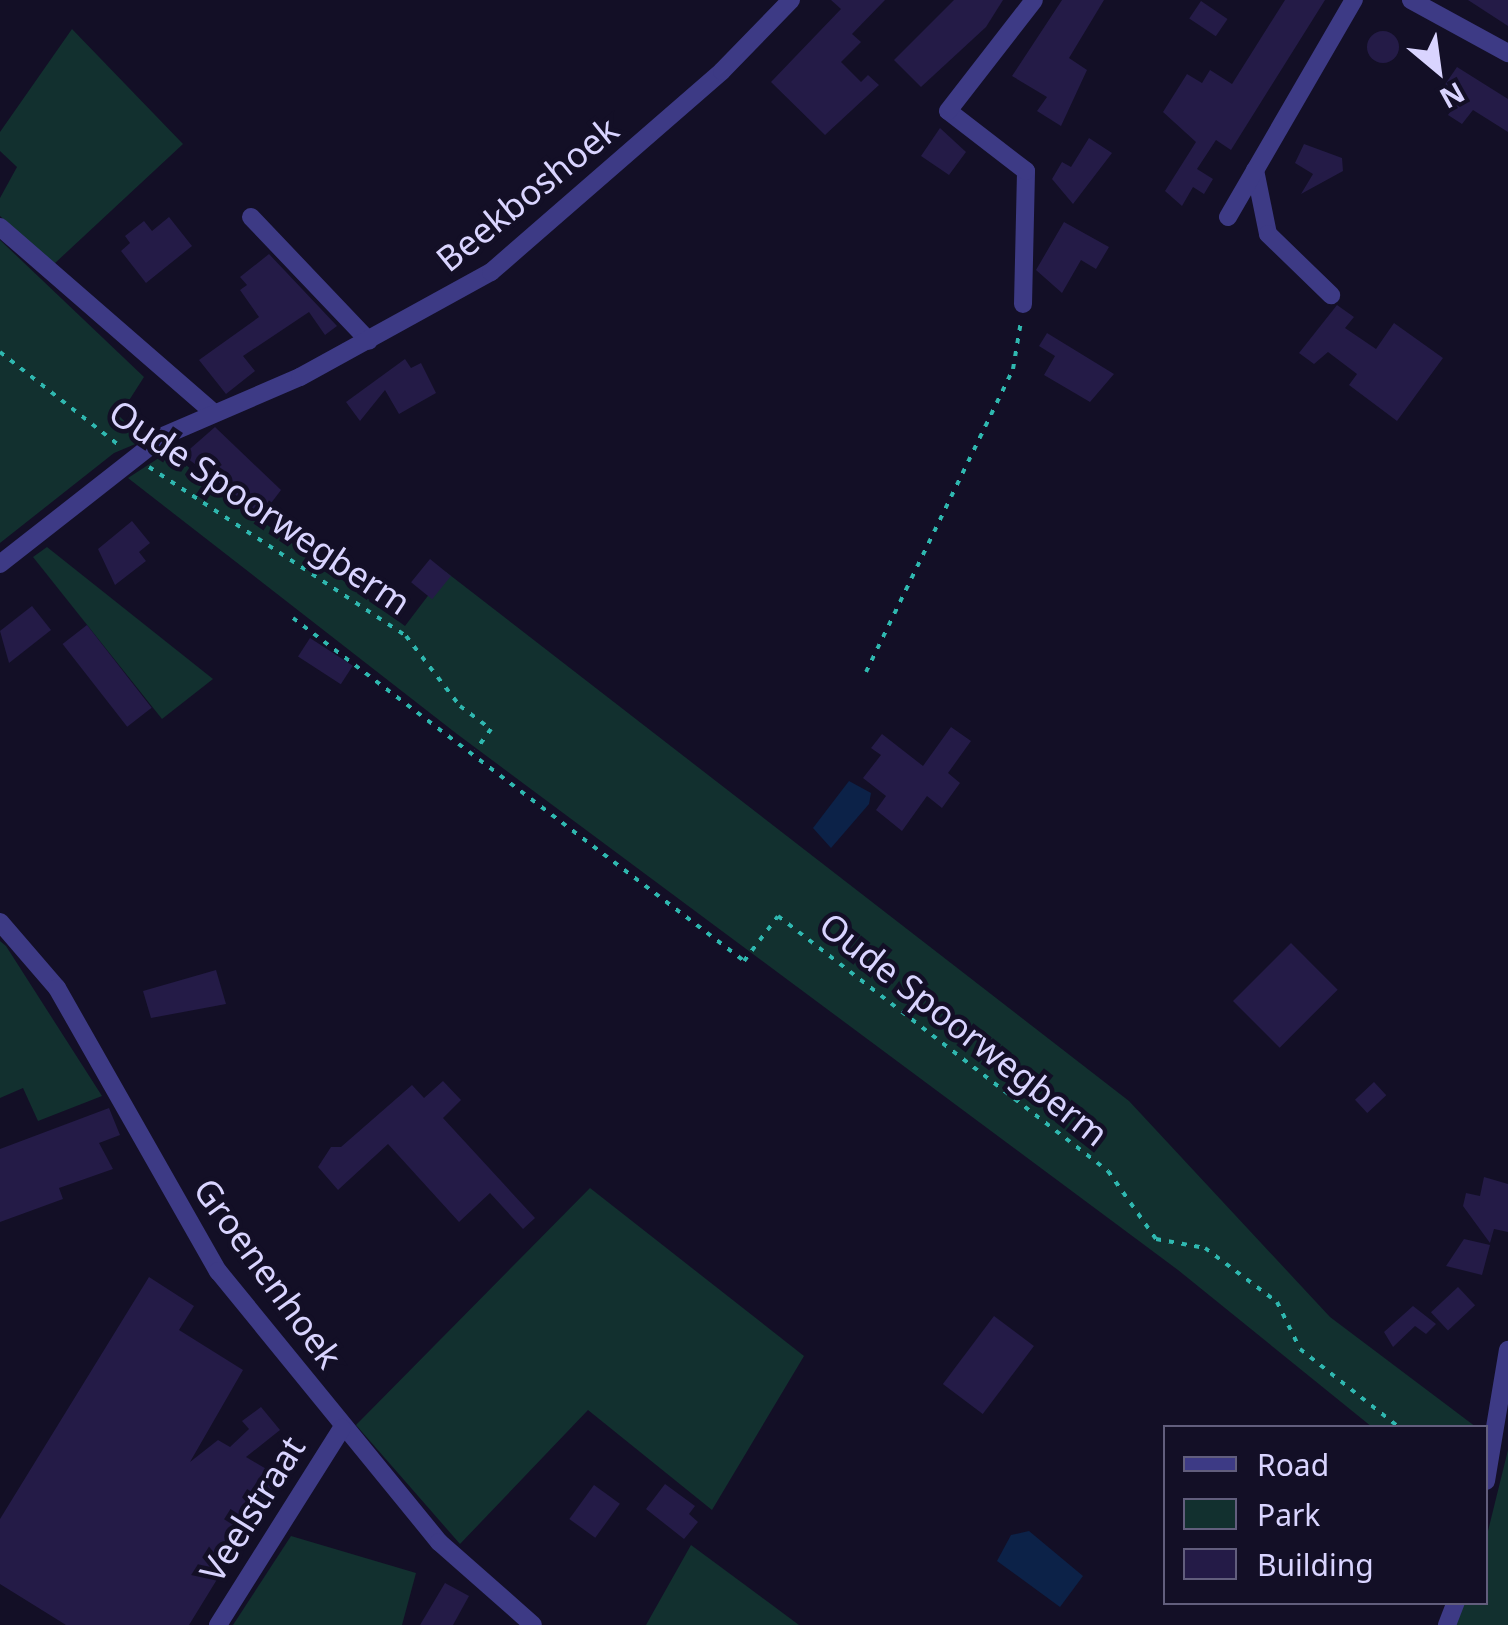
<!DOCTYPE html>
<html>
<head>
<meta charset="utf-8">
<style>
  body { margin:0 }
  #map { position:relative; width:1508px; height:1625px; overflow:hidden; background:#130f26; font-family:"Noto Sans",sans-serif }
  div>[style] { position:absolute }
  .green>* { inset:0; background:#12302f }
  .water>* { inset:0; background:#0c2248 }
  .building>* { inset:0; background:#241b47; transform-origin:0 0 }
  .round { border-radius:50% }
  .path>* { height:4px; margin-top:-2px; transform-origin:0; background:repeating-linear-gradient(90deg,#2fb8b0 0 5px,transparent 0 13px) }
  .minor>* { height:18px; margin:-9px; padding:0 9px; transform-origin:9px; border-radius:9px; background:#3d3a85 }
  span { translate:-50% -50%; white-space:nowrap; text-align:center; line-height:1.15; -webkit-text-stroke:9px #130f26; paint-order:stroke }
  .street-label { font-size:35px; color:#d9d4ff }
  .legend { position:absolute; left:1163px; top:1425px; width:325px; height:180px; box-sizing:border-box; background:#130f26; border:2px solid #625e7d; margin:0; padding:12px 18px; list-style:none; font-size:30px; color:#d9d4ff }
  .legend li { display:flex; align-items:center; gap:20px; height:50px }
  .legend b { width:50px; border:2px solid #625e7d }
  .north { position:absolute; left:1388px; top:20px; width:100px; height:100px; -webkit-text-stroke:8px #130f26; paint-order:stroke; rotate:151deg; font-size:28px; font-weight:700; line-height:40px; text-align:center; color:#d9d4ff }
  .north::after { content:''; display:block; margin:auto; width:35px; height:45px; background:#d9d4ff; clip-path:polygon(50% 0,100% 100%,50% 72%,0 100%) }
</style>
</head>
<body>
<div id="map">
  <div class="green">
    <div style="clip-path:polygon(72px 29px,183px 144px,54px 264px,0 216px,0 198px,17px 167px,0 151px,0 132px)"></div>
    <div style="clip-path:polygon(0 240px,144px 377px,119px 416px,145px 440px,114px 453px,0 543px)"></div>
    <div style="clip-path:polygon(168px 452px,405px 626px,446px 572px,1129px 1101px,1330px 1317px,1476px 1427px,1372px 1427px,1178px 1270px,457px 734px,128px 478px)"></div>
    <div style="clip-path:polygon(47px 547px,213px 679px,162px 719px,33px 557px)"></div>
    <div style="clip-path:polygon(0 941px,6px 946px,102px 1096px,38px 1121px,23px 1088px,0 1098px)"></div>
    <div style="clip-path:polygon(590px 1188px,804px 1356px,712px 1510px,588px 1410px,460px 1544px,356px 1425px)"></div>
    <div style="clip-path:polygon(1508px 1450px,1508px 1625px,1453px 1625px,1462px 1603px,1486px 1602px,1486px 1539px)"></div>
    <div style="clip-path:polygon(291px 1536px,416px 1573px,402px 1625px,233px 1625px)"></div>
    <div style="clip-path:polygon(691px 1545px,799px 1625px,646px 1625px)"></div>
  </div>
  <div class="water">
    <div style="clip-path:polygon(849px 781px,871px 793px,869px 804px,831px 848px,813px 828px)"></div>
    <div style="clip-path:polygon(1029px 1531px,1083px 1576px,1060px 1607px,997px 1561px,1011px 1535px)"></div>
  </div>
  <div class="building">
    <div style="clip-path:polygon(831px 0,885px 0,852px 34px,861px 42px,841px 62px,861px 82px,868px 75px,879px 85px,825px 135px,771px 82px,841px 9px)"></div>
    <div style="clip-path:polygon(954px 0,1003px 0,986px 27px,921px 87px,894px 60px)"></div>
    <div style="clip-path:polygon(1062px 0,1104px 0,1069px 58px,1087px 70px,1061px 126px,1037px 111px,1047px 97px,1012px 76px)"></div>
    <div style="clip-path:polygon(1285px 0,1325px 0,1231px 150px,1216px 140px,1197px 169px,1213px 179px,1204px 194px,1193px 187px,1182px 206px,1165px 191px,1196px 142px,1163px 112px,1187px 74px,1202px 83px,1210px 70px,1232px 84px)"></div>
    <div style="clip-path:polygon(1468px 0,1508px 0,1508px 26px)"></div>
    <div style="left:1201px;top:1px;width:32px;height:21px;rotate:34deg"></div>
    <div class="round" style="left:1367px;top:31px;width:32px;height:32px"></div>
    <div style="clip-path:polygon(1457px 67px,1508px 99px,1508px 132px,1473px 110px,1462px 124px,1448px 115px,1453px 107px,1442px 100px,1444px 86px)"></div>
    <div style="clip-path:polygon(940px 128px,966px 152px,949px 175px,921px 156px)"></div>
    <div style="clip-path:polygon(1089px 138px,1112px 153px,1073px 204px,1052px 179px,1062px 162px,1071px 167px)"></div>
    <div style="clip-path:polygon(1304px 144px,1342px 158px,1343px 171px,1301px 194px,1313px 174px,1295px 163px)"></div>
    <div style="clip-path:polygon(169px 217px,192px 246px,146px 283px,121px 251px,130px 243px,125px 236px,144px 221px,152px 231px)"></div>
    <div style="clip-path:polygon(1064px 222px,1109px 247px,1096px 269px,1081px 260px,1062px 293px,1036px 270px)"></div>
    <div style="clip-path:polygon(269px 254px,337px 326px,325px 335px,309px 312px,243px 356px,255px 371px,226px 394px,199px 360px,259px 317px,240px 290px,247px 285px,240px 277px)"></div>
    <div style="clip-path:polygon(1337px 305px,1354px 317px,1345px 328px,1376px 349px,1394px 323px,1443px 358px,1397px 421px,1349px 385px,1357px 374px,1328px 352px,1314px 364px,1299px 353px)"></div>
    <div style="clip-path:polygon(1047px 333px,1114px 374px,1090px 402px,1044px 375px,1055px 356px,1039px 346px)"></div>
    <div style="clip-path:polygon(405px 359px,411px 368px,421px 363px,436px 393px,399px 414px,385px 390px,360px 421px,346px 402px)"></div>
    <div style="clip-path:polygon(215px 427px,281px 490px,262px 515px,183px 455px)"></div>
    <div style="clip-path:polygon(132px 521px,150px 543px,139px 552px,146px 561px,115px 585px,98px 549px)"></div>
    <div style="left:430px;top:559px;width:27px;height:30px;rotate:39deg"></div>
    <div style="clip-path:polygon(32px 606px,51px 630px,9px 663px,0 631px)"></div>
    <div style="left:87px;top:625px;width:105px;height:31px;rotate:52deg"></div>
    <div style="left:310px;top:638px;width:51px;height:22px;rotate:33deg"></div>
    <div style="clip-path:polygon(951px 727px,971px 741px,948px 773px,960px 783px,942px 808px,927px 796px,902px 831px,876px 810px,886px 796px,863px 778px,881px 755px,871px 748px,882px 734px,923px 766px)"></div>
    <div style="left:1291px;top:943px;width:66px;height:82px;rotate:45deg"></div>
    <div style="clip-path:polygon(216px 970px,226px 1004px,151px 1018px,143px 991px)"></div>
    <div style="clip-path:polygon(443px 1081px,461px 1100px,443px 1118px,535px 1218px,523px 1229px,490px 1193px,459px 1222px,388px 1144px,338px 1190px,318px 1167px,331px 1147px,341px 1147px,412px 1085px,424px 1098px)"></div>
    <div style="left:1374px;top:1082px;width:18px;height:26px;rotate:47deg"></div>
    <div style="clip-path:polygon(109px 1108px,120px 1135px,99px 1143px,113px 1169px,59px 1188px,63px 1199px,0 1222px,0 1149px)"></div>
    <div style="clip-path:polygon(1484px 1177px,1508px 1184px,1508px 1232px,1494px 1229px,1490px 1243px,1463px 1206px,1466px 1193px,1480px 1196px)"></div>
    <div style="clip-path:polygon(1464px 1239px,1490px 1245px,1482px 1275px,1446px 1266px)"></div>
    <div style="clip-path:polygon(149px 1277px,194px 1306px,179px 1330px,243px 1370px,190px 1462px,218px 1440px,230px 1447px,249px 1429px,242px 1421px,261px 1407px,280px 1430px,246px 1457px,280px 1477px,189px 1625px,66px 1625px,0 1584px,0 1519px)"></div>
    <div style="left:1458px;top:1287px;width:25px;height:37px;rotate:47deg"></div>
    <div style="clip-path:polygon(1413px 1306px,1436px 1324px,1426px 1334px,1415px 1326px,1393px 1347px,1384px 1332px)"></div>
    <div style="left:994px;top:1316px;width:50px;height:85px;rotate:37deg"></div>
    <div style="clip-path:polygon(665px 1484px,695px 1506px,689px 1514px,698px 1522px,684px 1539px,646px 1509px)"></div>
    <div style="left:594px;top:1485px;width:32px;height:42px;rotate:36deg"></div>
    <div style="clip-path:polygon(445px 1583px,469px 1596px,453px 1625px,420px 1625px)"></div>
  </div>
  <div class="path">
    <div style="left:0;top:352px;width:154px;rotate:38.1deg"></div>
    <div style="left:149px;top:467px;width:308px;rotate:33.3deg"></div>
    <div style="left:406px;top:636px;width:88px;rotate:52.4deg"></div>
    <div style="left:460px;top:706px;width:39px;rotate:37deg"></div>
    <div style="left:491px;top:729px;width:26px;rotate:126deg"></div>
    <div style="left:293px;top:618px;width:567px;rotate:37.25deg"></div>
    <div style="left:744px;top:961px;width:56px;rotate:-52.9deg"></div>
    <div style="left:778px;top:916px;width:417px;rotate:37.7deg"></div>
    <div style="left:1108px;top:1171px;width:83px;rotate:54.8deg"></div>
    <div style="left:1156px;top:1239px;width:50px;rotate:10.4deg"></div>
    <div style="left:1205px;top:1248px;width:90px;rotate:36.9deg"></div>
    <div style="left:1277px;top:1302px;width:52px;rotate:63.9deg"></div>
    <div style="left:1300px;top:1349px;width:127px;rotate:38.3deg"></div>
    <div style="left:866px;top:672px;width:337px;rotate:-64.1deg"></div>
    <div style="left:1013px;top:369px;width:49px;rotate:-80.5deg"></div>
  </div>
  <div class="minor">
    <div style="left:1411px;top:0;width:111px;rotate:28.7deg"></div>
    <div style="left:1255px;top:170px;width:65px;rotate:78.5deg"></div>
    <div style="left:1268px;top:234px;width:88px;rotate:44.1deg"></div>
    <div style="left:251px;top:217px;width:171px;rotate:46.4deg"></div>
    <div style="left:1228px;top:217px;width:251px;rotate:-59.9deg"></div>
    <div style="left:0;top:227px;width:282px;rotate:41deg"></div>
    <div style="left:1023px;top:304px;width:133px;rotate:-88.7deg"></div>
    <div style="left:1026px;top:171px;width:98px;rotate:-142.4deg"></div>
    <div style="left:948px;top:111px;width:140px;rotate:-52.2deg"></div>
    <div style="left:0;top:564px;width:207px;rotate:-38.1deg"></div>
    <div style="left:163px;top:436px;width:149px;rotate:-23.3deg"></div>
    <div style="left:300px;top:377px;width:218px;rotate:-28.8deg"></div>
    <div style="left:491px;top:272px;width:306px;rotate:-41deg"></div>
    <div style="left:722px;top:71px;width:99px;rotate:-45.8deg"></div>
    <div style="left:0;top:922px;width:87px;rotate:49.2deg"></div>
    <div style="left:57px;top:988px;width:326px;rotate:60.4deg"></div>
    <div style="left:218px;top:1271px;width:350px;rotate:50.8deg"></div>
    <div style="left:439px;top:1542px;width:125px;rotate:41.4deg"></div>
    <div style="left:1486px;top:1481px;width:133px;rotate:-80.5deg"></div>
    <div style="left:218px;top:1625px;width:233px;rotate:-57.8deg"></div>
    <div style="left:1447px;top:1625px;width:25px;rotate:-69deg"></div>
  </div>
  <div class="street-label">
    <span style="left:527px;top:194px;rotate:-39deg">Beekboshoek</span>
    <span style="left:260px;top:507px;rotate:34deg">Oude Spoorwegberm</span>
    <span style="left:964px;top:1029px;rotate:38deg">Oude Spoorwegberm</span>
    <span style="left:268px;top:1273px;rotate:54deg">Groenenhoek</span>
    <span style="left:252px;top:1509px;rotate:-58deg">Veelstraat</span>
  </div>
  <ul class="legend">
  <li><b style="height:12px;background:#3d3a85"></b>Road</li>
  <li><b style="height:28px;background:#12302f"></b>Park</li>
  <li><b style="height:28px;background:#241b47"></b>Building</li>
  </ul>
  <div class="north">N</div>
</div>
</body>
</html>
